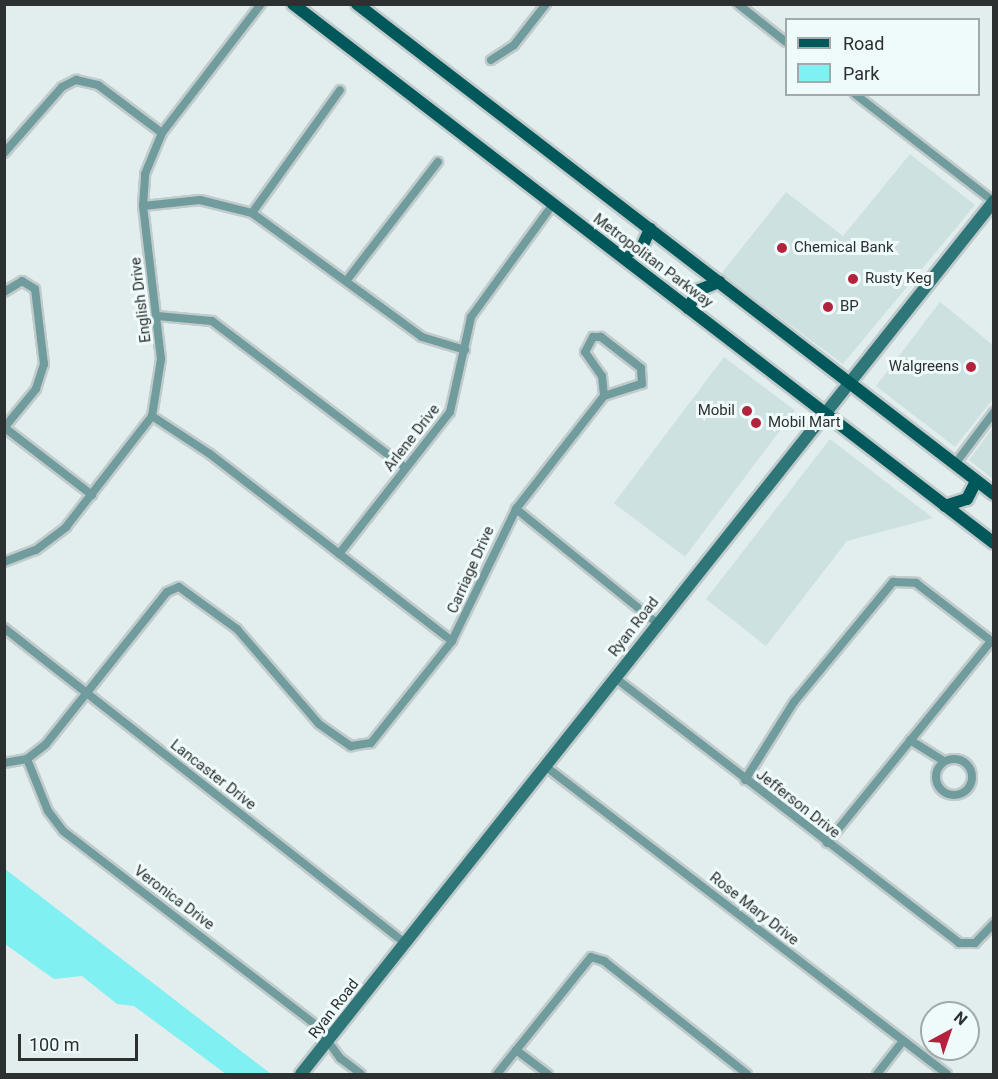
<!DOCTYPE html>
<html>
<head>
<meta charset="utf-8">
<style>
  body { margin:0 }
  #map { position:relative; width:998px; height:1079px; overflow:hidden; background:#e2eded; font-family:Roboto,sans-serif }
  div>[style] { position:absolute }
  .built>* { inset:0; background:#cee1e1; transform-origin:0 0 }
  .green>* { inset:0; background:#80f0f2 }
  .roads { filter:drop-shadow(2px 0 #c1cbcb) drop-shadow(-2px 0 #c1cbcb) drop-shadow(0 2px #c1cbcb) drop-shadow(0 -2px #c1cbcb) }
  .minor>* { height:8px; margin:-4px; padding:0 4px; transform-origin:4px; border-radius:4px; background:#719c9d }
  .minor>.ring { margin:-4px; padding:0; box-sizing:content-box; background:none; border:8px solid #719c9d; border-radius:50% }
  .secondary>* { height:12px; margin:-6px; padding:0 6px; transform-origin:6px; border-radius:6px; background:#2e7678 }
  .primary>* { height:12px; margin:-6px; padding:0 6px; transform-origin:6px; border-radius:6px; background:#00585a }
  .dots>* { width:16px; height:16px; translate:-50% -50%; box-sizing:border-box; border:3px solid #effafa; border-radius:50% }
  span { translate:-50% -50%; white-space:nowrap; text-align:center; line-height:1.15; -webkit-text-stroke:6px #effafa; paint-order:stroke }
  .poi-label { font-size:15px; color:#2c3030 }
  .left { translate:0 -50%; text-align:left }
  .right { translate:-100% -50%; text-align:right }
  .street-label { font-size:15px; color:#2c3030 }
  .frame { position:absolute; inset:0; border:6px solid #2c3030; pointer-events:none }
  .legend { position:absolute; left:785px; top:18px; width:195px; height:78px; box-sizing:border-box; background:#effafa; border:2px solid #a1a9a9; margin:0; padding:8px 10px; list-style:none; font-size:18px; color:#2c3030 }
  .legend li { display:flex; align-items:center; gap:12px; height:30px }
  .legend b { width:30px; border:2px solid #a1a9a9 }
  .north { position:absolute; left:920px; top:1001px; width:60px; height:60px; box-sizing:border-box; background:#effafa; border:2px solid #a1a9a9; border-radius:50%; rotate:40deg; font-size:16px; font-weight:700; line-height:24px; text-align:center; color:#2c3030 }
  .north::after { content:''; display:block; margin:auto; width:21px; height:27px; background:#b4223d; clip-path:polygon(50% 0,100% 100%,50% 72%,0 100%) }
  .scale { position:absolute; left:18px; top:1034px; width:120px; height:27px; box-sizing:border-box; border:3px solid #2c3030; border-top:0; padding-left:8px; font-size:18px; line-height:21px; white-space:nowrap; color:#2c3030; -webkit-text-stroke:4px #effafa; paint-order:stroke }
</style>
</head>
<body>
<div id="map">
  <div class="built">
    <div style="clip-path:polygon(910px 154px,975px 205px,843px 364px,721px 274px,786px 192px,843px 236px)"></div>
    <div style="clip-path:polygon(940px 302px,993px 345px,993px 399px,955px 447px,876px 386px)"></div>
    <div style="left:724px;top:357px;width:89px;height:183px;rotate:37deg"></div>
    <div style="clip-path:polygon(993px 427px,993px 479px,969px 460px)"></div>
    <div style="clip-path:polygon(830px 439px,933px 518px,847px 541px,766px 646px,706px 599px)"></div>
  </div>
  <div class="green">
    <div style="clip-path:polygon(4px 869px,5px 869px,271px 1074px,226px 1074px,134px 1006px,117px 1004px,82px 976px,54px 979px,5px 944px)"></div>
  </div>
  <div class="roads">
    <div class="minor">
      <div style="left:738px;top:4px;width:61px;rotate:38.4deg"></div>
      <div style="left:491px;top:60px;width:27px;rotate:-33deg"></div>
      <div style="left:514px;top:45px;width:52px;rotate:-52deg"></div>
      <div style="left:855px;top:94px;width:175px;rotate:37.8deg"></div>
      <div style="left:4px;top:153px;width:88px;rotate:-48.7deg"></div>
      <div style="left:62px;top:87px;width:16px;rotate:-27deg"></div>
      <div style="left:76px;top:80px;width:23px;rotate:13deg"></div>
      <div style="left:98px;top:85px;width:80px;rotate:36.9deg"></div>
      <div style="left:143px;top:206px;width:57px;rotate:-6deg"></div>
      <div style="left:200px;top:200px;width:54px;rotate:14deg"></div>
      <div style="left:252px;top:213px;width:210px;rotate:36.1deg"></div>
      <div style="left:422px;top:337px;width:45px;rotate:16.8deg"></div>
      <div style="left:252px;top:213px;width:151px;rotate:-54.4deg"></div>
      <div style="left:347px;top:280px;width:149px;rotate:-52.4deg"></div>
      <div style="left:4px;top:292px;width:21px;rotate:-31deg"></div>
      <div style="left:22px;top:281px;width:15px;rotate:32deg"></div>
      <div style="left:35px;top:289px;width:76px;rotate:83.2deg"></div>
      <div style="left:44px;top:364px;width:26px;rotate:108deg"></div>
      <div style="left:36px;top:389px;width:50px;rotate:129.4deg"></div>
      <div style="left:157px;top:316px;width:55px;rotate:5.2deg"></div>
      <div style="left:212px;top:321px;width:243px;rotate:37.2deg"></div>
      <div style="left:152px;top:416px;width:69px;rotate:33.2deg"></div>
      <div style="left:210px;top:454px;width:306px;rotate:37.7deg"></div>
      <div style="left:5px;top:428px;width:110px;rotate:37.6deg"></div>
      <div style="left:955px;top:464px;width:65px;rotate:-53.1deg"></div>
      <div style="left:516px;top:509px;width:181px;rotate:39deg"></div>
      <div style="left:339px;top:554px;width:180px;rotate:-52deg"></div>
      <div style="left:450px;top:412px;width:97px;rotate:-77.5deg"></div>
      <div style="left:471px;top:317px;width:140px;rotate:-54deg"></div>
      <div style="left:4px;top:562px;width:34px;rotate:-21deg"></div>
      <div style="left:36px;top:550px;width:38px;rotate:-37deg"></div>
      <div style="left:66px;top:527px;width:140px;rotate:-52.2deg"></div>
      <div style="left:152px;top:416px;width:58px;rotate:-81deg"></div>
      <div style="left:161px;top:359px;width:154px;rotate:-96.7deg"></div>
      <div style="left:143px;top:206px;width:32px;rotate:-86deg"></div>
      <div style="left:145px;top:174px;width:44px;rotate:-67.5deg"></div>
      <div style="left:162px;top:133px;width:163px;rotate:-52.5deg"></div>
      <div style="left:4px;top:628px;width:510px;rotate:38.15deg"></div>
      <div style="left:614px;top:677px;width:436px;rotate:37.6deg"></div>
      <div style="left:959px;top:943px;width:16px"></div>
      <div style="left:975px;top:943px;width:28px;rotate:-46deg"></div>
      <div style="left:910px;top:740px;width:39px;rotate:32deg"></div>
      <div class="ring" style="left:936px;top:759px;width:28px;height:28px"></div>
      <div style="left:27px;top:759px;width:56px;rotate:68deg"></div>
      <div style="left:48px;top:811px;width:25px;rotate:53deg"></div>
      <div style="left:63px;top:831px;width:319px;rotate:37.5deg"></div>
      <div style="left:316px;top:1025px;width:41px;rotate:54deg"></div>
      <div style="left:340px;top:1058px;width:26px;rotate:37deg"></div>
      <div style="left:4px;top:763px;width:23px;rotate:-10deg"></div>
      <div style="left:27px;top:759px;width:24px;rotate:-38deg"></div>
      <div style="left:46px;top:744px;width:194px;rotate:-51.5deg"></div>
      <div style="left:167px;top:592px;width:13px;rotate:-23deg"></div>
      <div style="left:179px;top:587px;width:72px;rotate:35.9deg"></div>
      <div style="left:237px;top:629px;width:125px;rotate:49.2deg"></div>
      <div style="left:319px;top:724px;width:39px;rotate:35deg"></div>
      <div style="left:351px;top:746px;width:20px;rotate:-9deg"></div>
      <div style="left:371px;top:743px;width:130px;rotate:-51.5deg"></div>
      <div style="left:452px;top:641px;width:147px;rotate:-64.1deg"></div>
      <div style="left:516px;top:509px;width:143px;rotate:-52.1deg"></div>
      <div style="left:604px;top:396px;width:40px;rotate:-18deg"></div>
      <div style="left:642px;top:384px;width:16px;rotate:-94deg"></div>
      <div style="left:641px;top:368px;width:51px;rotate:-142.2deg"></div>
      <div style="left:601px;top:337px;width:8px;rotate:180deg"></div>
      <div style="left:593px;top:337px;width:17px;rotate:118deg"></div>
      <div style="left:585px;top:352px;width:29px;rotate:55deg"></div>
      <div style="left:602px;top:376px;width:20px;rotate:84deg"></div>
      <div style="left:545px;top:766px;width:506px;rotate:37.46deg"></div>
      <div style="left:745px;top:780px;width:92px;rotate:-57.9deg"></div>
      <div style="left:794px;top:702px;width:156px;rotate:-50.5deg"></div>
      <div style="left:893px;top:582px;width:23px;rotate:2deg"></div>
      <div style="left:916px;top:583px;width:98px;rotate:37.6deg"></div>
      <div style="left:827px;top:843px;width:260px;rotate:-50.9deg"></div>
      <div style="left:516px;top:1050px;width:40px;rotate:37deg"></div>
      <div style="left:497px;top:1074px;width:150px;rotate:-51.2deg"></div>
      <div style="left:591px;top:957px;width:14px;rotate:17deg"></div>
      <div style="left:604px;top:961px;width:182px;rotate:38.3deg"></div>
      <div style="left:877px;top:1074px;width:42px;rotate:-51.8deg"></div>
    </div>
    <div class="secondary">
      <div style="left:301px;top:1074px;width:1115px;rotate:-51.56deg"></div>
    </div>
    <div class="primary">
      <div style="left:293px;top:4px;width:884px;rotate:37.56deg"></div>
      <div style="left:357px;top:4px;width:804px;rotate:37.57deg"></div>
      <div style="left:620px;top:255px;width:23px;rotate:-20deg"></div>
      <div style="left:642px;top:247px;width:20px;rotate:-66deg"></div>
      <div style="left:688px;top:308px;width:21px;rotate:-59deg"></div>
      <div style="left:699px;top:290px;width:22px;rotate:-22deg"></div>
      <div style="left:945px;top:506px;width:23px;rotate:-18deg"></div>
      <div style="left:967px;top:499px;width:20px;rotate:-63deg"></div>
    </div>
  </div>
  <div class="dots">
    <div style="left:782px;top:248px;background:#b4223d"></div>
    <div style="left:853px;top:279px;background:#b4223d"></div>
    <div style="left:828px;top:307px;background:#b4223d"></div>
    <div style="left:971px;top:367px;background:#b4223d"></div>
    <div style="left:747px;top:411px;background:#b4223d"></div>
    <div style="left:756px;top:423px;background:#b4223d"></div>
  </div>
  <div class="poi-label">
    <span class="left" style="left:794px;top:248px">Chemical Bank</span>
    <span class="left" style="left:865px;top:279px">Rusty Keg</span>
    <span class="left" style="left:840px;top:307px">BP</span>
    <span class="right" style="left:959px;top:367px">Walgreens</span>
    <span class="right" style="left:735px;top:411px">Mobil</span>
    <span class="left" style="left:768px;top:423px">Mobil Mart</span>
  </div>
  <div class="street-label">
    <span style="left:653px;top:261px;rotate:37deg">Metropolitan Parkway</span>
    <span style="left:141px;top:300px;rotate:-97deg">English Drive</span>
    <span style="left:412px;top:438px;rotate:-52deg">Arlene Drive</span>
    <span style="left:471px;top:570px;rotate:-66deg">Carriage Drive</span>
    <span style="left:634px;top:627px;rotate:-52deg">Ryan Road</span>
    <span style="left:213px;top:775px;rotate:38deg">Lancaster Drive</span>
    <span style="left:798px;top:804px;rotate:38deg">Jefferson Drive</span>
    <span style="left:174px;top:898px;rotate:37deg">Veronica Drive</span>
    <span style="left:754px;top:909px;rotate:38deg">Rose Mary Drive</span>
    <span style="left:334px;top:1009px;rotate:-52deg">Ryan Road</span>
  </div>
  <div class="frame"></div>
  <ul class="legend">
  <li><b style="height:8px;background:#00585a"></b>Road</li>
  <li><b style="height:16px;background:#80f0f2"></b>Park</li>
  </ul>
  <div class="north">N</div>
  <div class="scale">100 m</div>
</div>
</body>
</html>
